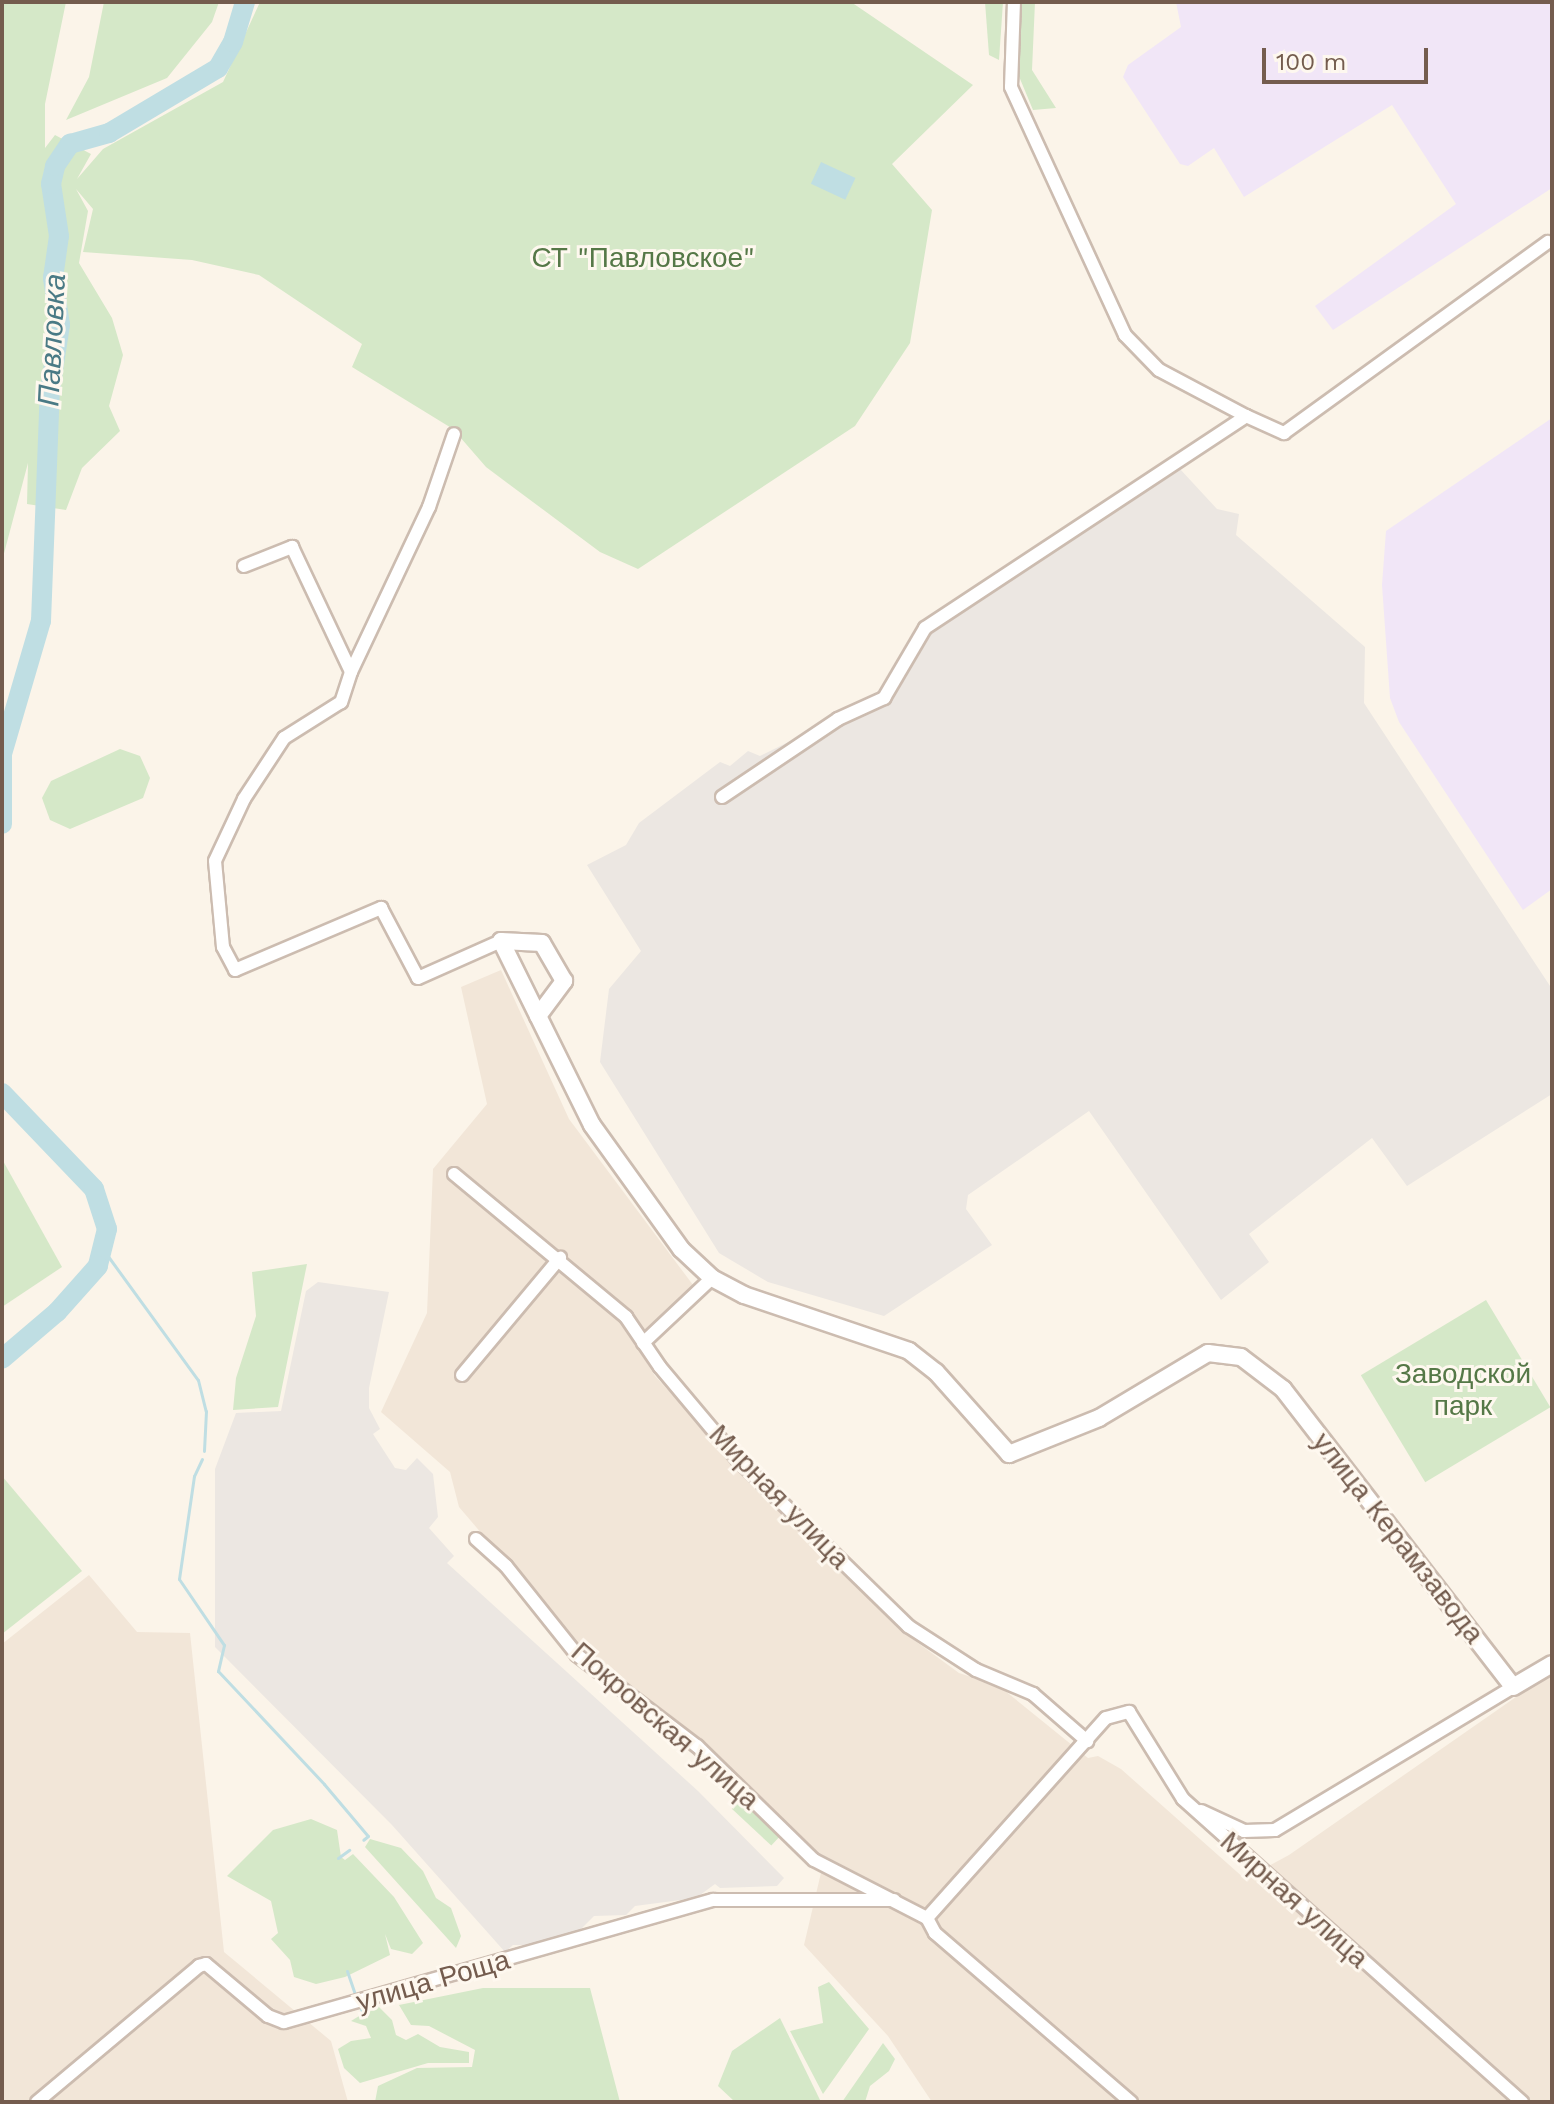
<!DOCTYPE html>
<html>
<head>
<meta charset="utf-8">
<style>
  body { margin:0 }
  #map { position:relative; width:1554px; height:2104px; overflow:hidden; background:#fbf4e9; font-family:"Work Sans",sans-serif }
  div>[style] { position:absolute }
  .residential>* { inset:0; background:#f2e6d8 }
  .industrial>* { inset:0; background:#ece7e2 }
  .education>* { inset:0; background:#f1e6f7 }
  .green>* { inset:0; background:#d5e8c8; transform-origin:0 0 }
  .water>* { inset:0; background:#bfdee3; transform-origin:0 0 }
  .stream>* { height:3px; margin:-1.5px; padding:0 1.5px; transform-origin:1.5px; border-radius:1.5px; background:#bfdee3 }
  .river>* { height:20px; margin:-10px; padding:0 10px; transform-origin:10px; border-radius:10px; background:#bfdee3 }
  .roads { filter:drop-shadow(2px 0 #ccbcb0) drop-shadow(-2px 0 #ccbcb0) drop-shadow(0 2px #ccbcb0) drop-shadow(0 -2px #ccbcb0) }
  .minor>* { height:12px; margin:-6px; padding:0 6px; transform-origin:6px; border-radius:6px; background:#fff }
  .tertiary>* { height:16px; margin:-8px; padding:0 8px; transform-origin:8px; border-radius:8px; background:#fff }
  span { translate:-50% -50%; white-space:nowrap; text-align:center; line-height:1.15; -webkit-text-stroke:6px #fef8ef; paint-order:stroke }
  .park-label { font-size:28px; color:#557847 }
  .street-label { font-size:28px; color:#745c4e }
  .water-label { font-size:30px; color:#4a7a85; font-style:italic }
  .frame { position:absolute; inset:0; border:4px solid #745c4e; pointer-events:none }
  .scale { position:absolute; left:1262px; top:48px; width:166px; height:36px; box-sizing:border-box; border:4px solid #745c4e; border-top:0; padding-left:10px; font-size:24px; line-height:28px; white-space:nowrap; color:#745c4e; -webkit-text-stroke:6px #fef8ef; paint-order:stroke }
</style>
</head>
<body>
<div id="map">
  <div class="residential">
    <div style="clip-path:polygon(501px 970px,569px 1119px,693px 1285px,634px 1342px,655px 1376px,764px 1495px,903px 1632px,959px 1673px,999px 1686px,1088px 1758px,1098px 1756px,1121px 1769px,1245px 1879px,1289px 1855px,1552px 1672px,1552px 2102px,932px 2102px,888px 2036px,804px 1945px,824px 1860px,700px 1741px,583px 1652px,459px 1507px,450px 1472px,381px 1412px,427px 1313px,433px 1169px,487px 1104px,461px 987px)"></div>
    <div style="clip-path:polygon(89px 1575px,137px 1632px,190px 1633px,224px 1952px,331px 2041px,348px 2102px,2px 2102px,2px 1644px)"></div>
  </div>
  <div class="industrial">
    <div style="clip-path:polygon(1180px 469px,1217px 509px,1239px 514px,1236px 535px,1365px 647px,1364px 703px,1552px 989px,1552px 1094px,1407px 1186px,1372px 1138px,1249px 1234px,1269px 1262px,1221px 1300px,1089px 1111px,968px 1195px,966px 1209px,992px 1245px,884px 1316px,768px 1282px,719px 1253px,600px 1062px,609px 989px,641px 951px,587px 865px,626px 845px,639px 823px,720px 762px,730px 766px,748px 751px,760px 756px,896px 689px,932px 630px)"></div>
    <div style="clip-path:polygon(318px 1282px,389px 1292px,369px 1388px,369px 1408px,380px 1429px,373px 1434px,395px 1468px,406px 1470px,417px 1458px,433px 1474px,438px 1517px,429px 1528px,454px 1556px,447px 1563px,698px 1791px,784px 1878px,777px 1886px,720px 1888px,715px 1884px,696px 1898px,635px 1906px,626px 1915px,594px 1916px,579px 1931px,538px 1945px,513px 1945px,505px 1952px,392px 1825px,215px 1647px,215px 1469px,236px 1413px,281px 1411px,306px 1291px)"></div>
  </div>
  <div class="education">
    <div style="clip-path:polygon(1176px 2px,1552px 2px,1552px 188px,1333px 330px,1315px 306px,1456px 204px,1392px 105px,1244px 197px,1214px 148px,1188px 166px,1180px 164px,1123px 77px,1128px 65px,1181px 27px)"></div>
    <div style="clip-path:polygon(1552px 418px,1552px 889px,1523px 910px,1399px 722px,1390px 698px,1382px 585px,1386px 531px)"></div>
  </div>
  <div class="green">
    <div style="clip-path:polygon(2px 2px,66px 2px,45px 104px,45px 148px,55px 135px,91px 154px,77px 179px,103px 149px,223px 82px,260px 2px,851px 2px,973px 85px,892px 164px,932px 210px,910px 343px,855px 426px,638px 569px,600px 552px,486px 467px,453px 429px,352px 367px,362px 344px,259px 275px,192px 260px,83px 252px,93px 209px,76px 189px,88px 211px,79px 263px,112px 318px,123px 355px,109px 406px,120px 431px,82px 468px,66px 510px,27px 504px,28px 463px,2px 561px)"></div>
    <div style="clip-path:polygon(104px 2px,219px 2px,212px 22px,167px 78px,66px 120px,89px 77px)"></div>
    <div style="clip-path:polygon(985px 2px,1003px 2px,999px 60px,989px 55px)"></div>
    <div style="clip-path:polygon(1020px 2px,1035px 2px,1032px 70px,1056px 108px,1033px 110px,1018px 74px)"></div>
    <div style="clip-path:polygon(120px 749px,140px 756px,150px 778px,143px 798px,70px 829px,50px 820px,42px 798px,51px 781px)"></div>
    <div style="clip-path:polygon(2px 1159px,62px 1267px,2px 1307px)"></div>
    <div style="clip-path:polygon(307px 1264px,278px 1407px,233px 1410px,236px 1378px,256px 1316px,252px 1272px)"></div>
    <div style="left:1486px;top:1300px;width:125px;height:146px;rotate:59deg"></div>
    <div style="clip-path:polygon(2px 1476px,82px 1571px,2px 1634px)"></div>
    <div style="left:740px;top:1800px;width:54px;height:12px;rotate:43deg"></div>
    <div style="clip-path:polygon(311px 1819px,337px 1830px,341px 1857px,345px 1860px,353px 1854px,394px 1897px,423px 1943px,412px 1954px,391px 1949px,385px 1934px,390px 1955px,345px 1977px,316px 1984px,294px 1977px,290px 1960px,271px 1939px,278px 1933px,271px 1901px,227px 1876px,273px 1830px)"></div>
    <div style="clip-path:polygon(370px 1839px,401px 1848px,423px 1871px,436px 1898px,451px 1908px,461px 1936px,456px 1948px,365px 1847px)"></div>
    <div style="clip-path:polygon(829px 1982px,869px 2029px,823px 2094px,790px 2031px,823px 2023px,818px 1987px)"></div>
    <div style="clip-path:polygon(483px 1988px,590px 1988px,620px 2102px,375px 2102px,378px 2086px,417px 2068px,472px 2067px,475px 2050px,429px 2026px,411px 2025px,399px 2005px)"></div>
    <div style="clip-path:polygon(377px 2005px,392px 2020px,396px 2035px,406px 2040px,418px 2034px,440px 2047px,469px 2052px,469px 2063px,428px 2063px,360px 2083px,344px 2068px,338px 2049px,351px 2041px,371px 2038px,366px 2026px,351px 2021px)"></div>
    <div style="clip-path:polygon(780px 2018px,821px 2102px,735px 2102px,718px 2086px,732px 2051px)"></div>
    <div style="clip-path:polygon(883px 2043px,895px 2059px,889px 2071px,870px 2086px,865px 2102px,842px 2102px)"></div>
  </div>
  <div class="water">
    <div style="left:821px;top:162px;width:38px;height:24px;rotate:25deg"></div>
  </div>
  <div class="stream">
    <div style="left:102px;top:1248px;width:163px;rotate:54deg"></div>
    <div style="left:198px;top:1380px;width:32px;rotate:76deg"></div>
    <div style="left:206px;top:1411px;width:40px;rotate:92.9deg"></div>
    <div style="left:202px;top:1459px;width:19px;rotate:115deg"></div>
    <div style="left:194px;top:1476px;width:104px;rotate:98.3deg"></div>
    <div style="left:179px;top:1579px;width:80px;rotate:55.7deg"></div>
    <div style="left:224px;top:1645px;width:27px;rotate:103deg"></div>
    <div style="left:218px;top:1671px;width:155px;rotate:46.8deg"></div>
    <div style="left:324px;top:1784px;width:68px;rotate:49.8deg"></div>
    <div style="left:368px;top:1836px;width:6px;rotate:141deg"></div>
    <div style="left:338px;top:1858px;width:14px;rotate:-36deg"></div>
    <div style="left:347px;top:1971px;width:24px;rotate:71deg"></div>
    <div style="left:360px;top:2007px;width:7px;rotate:63deg"></div>
  </div>
  <div class="river">
    <div style="left:2px;top:824px;width:70px;rotate:-90deg"></div>
    <div style="left:2px;top:754px;width:139px;rotate:-73.7deg"></div>
    <div style="left:41px;top:621px;width:231px;rotate:-87.8deg"></div>
    <div style="left:50px;top:390px;width:66px;rotate:-81.3deg"></div>
    <div style="left:60px;top:325px;width:48px;rotate:-98.5deg"></div>
    <div style="left:53px;top:278px;width:42px;rotate:-81.9deg"></div>
    <div style="left:59px;top:236px;width:53px;rotate:-98.7deg"></div>
    <div style="left:51px;top:184px;width:18px;rotate:-77deg"></div>
    <div style="left:55px;top:166px;width:27px;rotate:-56deg"></div>
    <div style="left:70px;top:144px;width:41px;rotate:-15.8deg"></div>
    <div style="left:109px;top:133px;width:127px;rotate:-30.8deg"></div>
    <div style="left:218px;top:68px;width:30px;rotate:-60deg"></div>
    <div style="left:233px;top:42px;width:42px;rotate:-73.3deg"></div>
    <div style="left:2px;top:1093px;width:133px;rotate:46.2deg"></div>
    <div style="left:94px;top:1189px;width:42px;rotate:72deg"></div>
    <div style="left:107px;top:1229px;width:38px;rotate:104deg"></div>
    <div style="left:98px;top:1266px;width:62px;rotate:131.7deg"></div>
    <div style="left:57px;top:1312px;width:72px;rotate:139.5deg"></div>
  </div>
  <div class="roads">
    <div class="minor">
      <div style="left:1246px;top:416px;width:42px;rotate:24.1deg"></div>
      <div style="left:1284px;top:433px;width:326px;rotate:-35.9deg"></div>
      <div style="left:244px;top:566px;width:52px;rotate:-21.6deg"></div>
      <div style="left:292px;top:547px;width:138px;rotate:64.7deg"></div>
      <div style="left:351px;top:672px;width:32px;rotate:108deg"></div>
      <div style="left:341px;top:702px;width:67px;rotate:147.7deg"></div>
      <div style="left:284px;top:738px;width:73px;rotate:123.3deg"></div>
      <div style="left:244px;top:799px;width:68px;rotate:115.1deg"></div>
      <div style="left:215px;top:861px;width:86px;rotate:84.7deg"></div>
      <div style="left:223px;top:947px;width:26px;rotate:62deg"></div>
      <div style="left:235px;top:970px;width:159px;rotate:-23deg"></div>
      <div style="left:381px;top:908px;width:79px;rotate:62.1deg"></div>
      <div style="left:418px;top:978px;width:91px;rotate:-24deg"></div>
      <div style="left:351px;top:672px;width:183px;rotate:-64.7deg"></div>
      <div style="left:429px;top:507px;width:77px;rotate:-71.1deg"></div>
      <div style="left:722px;top:797px;width:140px;rotate:-33.9deg"></div>
      <div style="left:838px;top:719px;width:51px;rotate:-24.5deg"></div>
      <div style="left:884px;top:698px;width:81px;rotate:-59.6deg"></div>
      <div style="left:925px;top:628px;width:385px;rotate:-33.4deg"></div>
      <div style="left:1246px;top:416px;width:98px;rotate:-152.1deg"></div>
      <div style="left:1159px;top:370px;width:49px;rotate:-134.2deg"></div>
      <div style="left:1125px;top:335px;width:273px;rotate:-114.7deg"></div>
      <div style="left:1011px;top:87px;width:85px;rotate:-88deg"></div>
      <div style="left:454px;top:1174px;width:224px;rotate:39.7deg"></div>
      <div style="left:626px;top:1317px;width:60px;rotate:55.8deg"></div>
      <div style="left:660px;top:1367px;width:121px;rotate:50deg"></div>
      <div style="left:738px;top:1460px;width:238px;rotate:44.3deg"></div>
      <div style="left:908px;top:1626px;width:81px;rotate:32.9deg"></div>
      <div style="left:976px;top:1670px;width:62px;rotate:22.8deg"></div>
      <div style="left:1033px;top:1694px;width:72px;rotate:41deg"></div>
      <div style="left:643px;top:1343px;width:95px;rotate:-43.3deg"></div>
      <div style="left:462px;top:1375px;width:153px;rotate:-50.1deg"></div>
      <div style="left:476px;top:1539px;width:40px;rotate:42deg"></div>
      <div style="left:506px;top:1566px;width:114px;rotate:51.4deg"></div>
      <div style="left:577px;top:1655px;width:151px;rotate:37.2deg"></div>
      <div style="left:697px;top:1746px;width:163px;rotate:44.3deg"></div>
      <div style="left:814px;top:1860px;width:127px;rotate:27.2deg"></div>
      <div style="left:927px;top:1918px;width:17px;rotate:62deg"></div>
      <div style="left:935px;top:1933px;width:259px;rotate:40.8deg"></div>
      <div style="left:1201px;top:1811px;width:47px;rotate:24.9deg"></div>
      <div style="left:1244px;top:1831px;width:31px;rotate:-2deg"></div>
      <div style="left:1275px;top:1830px;width:278px;rotate:-31deg"></div>
      <div style="left:927px;top:1918px;width:268px;rotate:-48.2deg"></div>
      <div style="left:1106px;top:1718px;width:24px;rotate:-15deg"></div>
      <div style="left:1129px;top:1712px;width:102px;rotate:58.2deg"></div>
      <div style="left:1183px;top:1799px;width:455px;rotate:41.8deg"></div>
      <div style="left:37px;top:2102px;width:212px;rotate:-40deg"></div>
      <div style="left:199px;top:1966px;width:7px;rotate:-16deg"></div>
      <div style="left:206px;top:1964px;width:81px;rotate:40deg"></div>
      <div style="left:268px;top:2016px;width:17px;rotate:21deg"></div>
      <div style="left:284px;top:2022px;width:446px;rotate:-15.9deg"></div>
      <div style="left:713px;top:1900px;width:181px"></div>
    </div>
    <div class="tertiary">
      <div style="left:538px;top:1016px;width:44px;rotate:-53.4deg"></div>
      <div style="left:564px;top:981px;width:44px;rotate:-120.1deg"></div>
      <div style="left:542px;top:943px;width:41px;rotate:-177.2deg"></div>
      <div style="left:501px;top:941px;width:205px;rotate:63.7deg"></div>
      <div style="left:592px;top:1125px;width:153px;rotate:54.3deg"></div>
      <div style="left:681px;top:1249px;width:42px;rotate:43.1deg"></div>
      <div style="left:712px;top:1278px;width:36px;rotate:28deg"></div>
      <div style="left:744px;top:1295px;width:174px;rotate:18.7deg"></div>
      <div style="left:909px;top:1351px;width:34px;rotate:38deg"></div>
      <div style="left:936px;top:1372px;width:110px;rotate:48.3deg"></div>
      <div style="left:1009px;top:1454px;width:97px;rotate:-21.8deg"></div>
      <div style="left:1099px;top:1418px;width:127px;rotate:-30.8deg"></div>
      <div style="left:1208px;top:1353px;width:33px;rotate:7deg"></div>
      <div style="left:1241px;top:1357px;width:53px;rotate:37.3deg"></div>
      <div style="left:1283px;top:1389px;width:376px;rotate:52.3deg"></div>
      <div style="left:1513px;top:1687px;width:45px;rotate:-30.5deg"></div>
    </div>
  </div>
  <div class="park-label">
    <span style="left:643px;top:258px">СТ "Павловское"</span>
    <span style="left:1463px;top:1390px">Заводской<br>парк</span>
  </div>
  <div class="street-label">
    <span style="left:779px;top:1497px;rotate:46deg">Мирная улица</span>
    <span style="left:1398px;top:1538px;rotate:52deg">улица Керамзавода</span>
    <span style="left:665px;top:1726px;rotate:41deg">Покровская улица</span>
    <span style="left:1294px;top:1900px;rotate:42deg">Мирная улица</span>
    <span style="left:433px;top:1981px;rotate:-16deg">улица Роща</span>
  </div>
  <div class="water-label">
    <span style="left:52px;top:340px;rotate:-87deg">Павловка</span>
  </div>
  <div class="frame"></div>
  <div class="scale">100 m</div>
</div>
</body>
</html>
